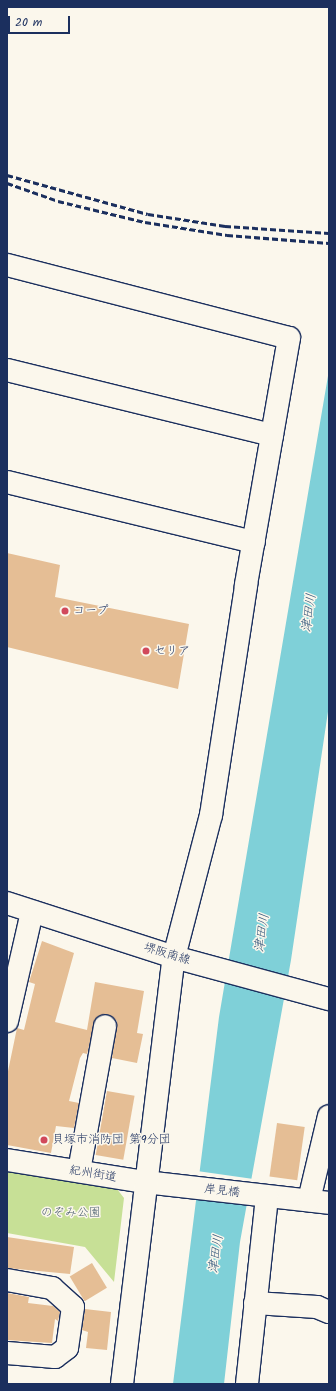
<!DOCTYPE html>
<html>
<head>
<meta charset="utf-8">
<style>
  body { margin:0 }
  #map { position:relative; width:336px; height:1391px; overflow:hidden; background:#fbf7ec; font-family:Kalam,"Klee One",sans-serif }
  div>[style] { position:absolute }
  .green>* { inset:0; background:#c7e096 }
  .water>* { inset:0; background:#7fd0d8 }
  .pier>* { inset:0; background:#fbf7ec; transform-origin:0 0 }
  .building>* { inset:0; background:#e5be95; transform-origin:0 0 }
  .roads { filter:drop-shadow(1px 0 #1b2f5e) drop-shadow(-1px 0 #1b2f5e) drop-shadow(0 1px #1b2f5e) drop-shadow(0 -1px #1b2f5e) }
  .minor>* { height:22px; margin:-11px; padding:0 11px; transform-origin:11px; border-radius:11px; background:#fbf7ec }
  .tertiary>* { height:22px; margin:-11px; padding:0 11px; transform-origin:11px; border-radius:11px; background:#fbf7ec }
  .secondary>* { height:22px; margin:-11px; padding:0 11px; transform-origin:11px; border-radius:11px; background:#fbf7ec }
  .rail>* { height:3px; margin-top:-1.5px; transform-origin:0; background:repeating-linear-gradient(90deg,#1b2f5e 0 6px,transparent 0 9px) }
  .dots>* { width:11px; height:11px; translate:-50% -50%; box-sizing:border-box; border:2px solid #fbf7ec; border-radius:50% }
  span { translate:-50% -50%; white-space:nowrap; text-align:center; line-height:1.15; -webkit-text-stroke:3px #fbf7ec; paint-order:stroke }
  .poi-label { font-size:12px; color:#1b2f5e }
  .left { translate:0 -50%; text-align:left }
  .street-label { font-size:12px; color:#1b2f5e }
  .park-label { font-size:12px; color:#465b6c }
  .water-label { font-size:13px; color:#34577c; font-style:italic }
  .frame { position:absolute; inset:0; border:8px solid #1b2f5e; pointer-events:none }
  .scale { position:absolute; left:8px; top:16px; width:62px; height:18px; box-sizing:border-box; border:2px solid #1b2f5e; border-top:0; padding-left:5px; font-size:12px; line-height:14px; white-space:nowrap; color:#1b2f5e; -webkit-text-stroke:3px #fbf7ec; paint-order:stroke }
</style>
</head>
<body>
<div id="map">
  <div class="green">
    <div style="clip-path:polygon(7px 1169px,117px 1189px,124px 1198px,114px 1282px,85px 1247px,7px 1233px)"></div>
  </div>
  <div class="water">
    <div style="clip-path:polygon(329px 370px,329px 705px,291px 960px,240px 1242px,224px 1384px,173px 1384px,219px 1017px)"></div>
  </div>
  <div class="pier">
    <div style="left:197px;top:1171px;width:57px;height:26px;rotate:8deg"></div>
  </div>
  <div class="building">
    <div style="clip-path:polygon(7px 553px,60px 565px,55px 597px,189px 624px,178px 689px,7px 647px)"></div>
    <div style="clip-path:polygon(42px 941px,74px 953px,55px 1022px,87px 1030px,95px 982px,144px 991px,137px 1033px,143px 1034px,137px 1063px,112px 1058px,117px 1021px,107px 1014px,96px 1018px,87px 1054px,83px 1053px,80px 1058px,69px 1101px,79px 1103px,74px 1128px,56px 1126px,51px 1153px,7px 1145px,7px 1076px,17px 1028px,24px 1030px,35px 984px,29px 982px)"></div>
    <div style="left:107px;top:1091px;width:28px;height:65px;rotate:10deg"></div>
    <div style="left:277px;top:1123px;width:28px;height:54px;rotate:8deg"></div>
    <div style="clip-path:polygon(7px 1237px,74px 1247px,70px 1274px,7px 1268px)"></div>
    <div style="left:92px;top:1263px;width:29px;height:26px;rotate:59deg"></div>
    <div style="clip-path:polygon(7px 1293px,29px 1297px,28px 1303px,53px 1306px,60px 1312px,58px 1321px,55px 1319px,52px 1343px,7px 1340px)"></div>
    <div style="clip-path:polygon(85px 1309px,111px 1312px,107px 1350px,86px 1348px,88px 1332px,82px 1330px)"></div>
  </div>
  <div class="roads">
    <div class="minor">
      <div style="left:7px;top:265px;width:291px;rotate:14.5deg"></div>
      <div style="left:289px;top:338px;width:251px;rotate:99.9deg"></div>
      <div style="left:7px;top:370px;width:273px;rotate:13.8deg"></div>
      <div style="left:7px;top:482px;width:254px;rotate:13.7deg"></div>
      <div style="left:7px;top:1021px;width:112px;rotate:-77.1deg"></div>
      <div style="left:7px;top:1160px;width:140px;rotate:9.1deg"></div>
      <div style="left:145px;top:1182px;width:185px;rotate:6.5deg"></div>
      <div style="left:79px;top:1171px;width:147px;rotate:-79.8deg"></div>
      <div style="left:309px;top:1200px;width:86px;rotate:-76.6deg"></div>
      <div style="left:7px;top:1280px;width:46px;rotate:10.1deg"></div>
      <div style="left:52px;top:1288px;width:28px;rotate:42deg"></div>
      <div style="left:73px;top:1307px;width:41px;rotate:98.3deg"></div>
      <div style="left:67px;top:1348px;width:15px;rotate:143deg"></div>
      <div style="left:55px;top:1357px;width:48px;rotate:-175.2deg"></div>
      <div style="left:255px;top:1303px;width:62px;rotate:3.7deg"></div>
      <div style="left:317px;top:1307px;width:13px;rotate:23deg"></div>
      <div style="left:247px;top:1384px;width:188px;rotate:-83.9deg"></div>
    </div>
    <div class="tertiary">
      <div style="left:122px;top:1384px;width:430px;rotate:-83.1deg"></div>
      <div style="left:174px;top:957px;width:147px;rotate:-75.4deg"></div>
      <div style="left:211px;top:815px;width:233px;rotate:-81.3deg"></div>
    </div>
    <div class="secondary">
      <div style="left:7px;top:903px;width:176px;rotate:17.9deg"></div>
      <div style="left:174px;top:957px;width:161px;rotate:15.2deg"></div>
    </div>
  </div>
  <div class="rail">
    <div style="left:7px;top:175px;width:146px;rotate:15.5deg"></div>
    <div style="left:148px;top:214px;width:78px;rotate:8.9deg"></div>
    <div style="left:225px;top:226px;width:104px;rotate:3.9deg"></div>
    <div style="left:7px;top:183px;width:54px;rotate:19.4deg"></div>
    <div style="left:58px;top:201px;width:89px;rotate:13.6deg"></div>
    <div style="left:145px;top:222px;width:83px;rotate:9deg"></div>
    <div style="left:227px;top:235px;width:102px;rotate:4.5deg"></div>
  </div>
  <div class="dots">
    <div style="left:65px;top:611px;background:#d1495b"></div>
    <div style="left:146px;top:651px;background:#d1495b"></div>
    <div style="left:44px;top:1140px;background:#d1495b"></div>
  </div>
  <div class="poi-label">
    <span class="left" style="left:73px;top:611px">コープ</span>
    <span class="left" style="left:154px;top:651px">セリア</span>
    <span class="left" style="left:52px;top:1140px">貝塚市消防団 第9分団</span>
  </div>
  <div class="street-label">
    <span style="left:167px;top:954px;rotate:17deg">堺阪南線</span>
    <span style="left:93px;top:1174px;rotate:9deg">紀州街道</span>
    <span style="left:222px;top:1191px;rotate:7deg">岸見橋</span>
  </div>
  <div class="park-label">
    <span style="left:71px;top:1213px">のぞみ公園</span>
  </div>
  <div class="water-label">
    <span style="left:310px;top:613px;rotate:-82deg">津田川</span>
    <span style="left:263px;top:933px;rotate:-82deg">津田川</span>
    <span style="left:217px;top:1254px;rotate:-82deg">津田川</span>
  </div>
  <div class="frame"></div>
  <div class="scale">20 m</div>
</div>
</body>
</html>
